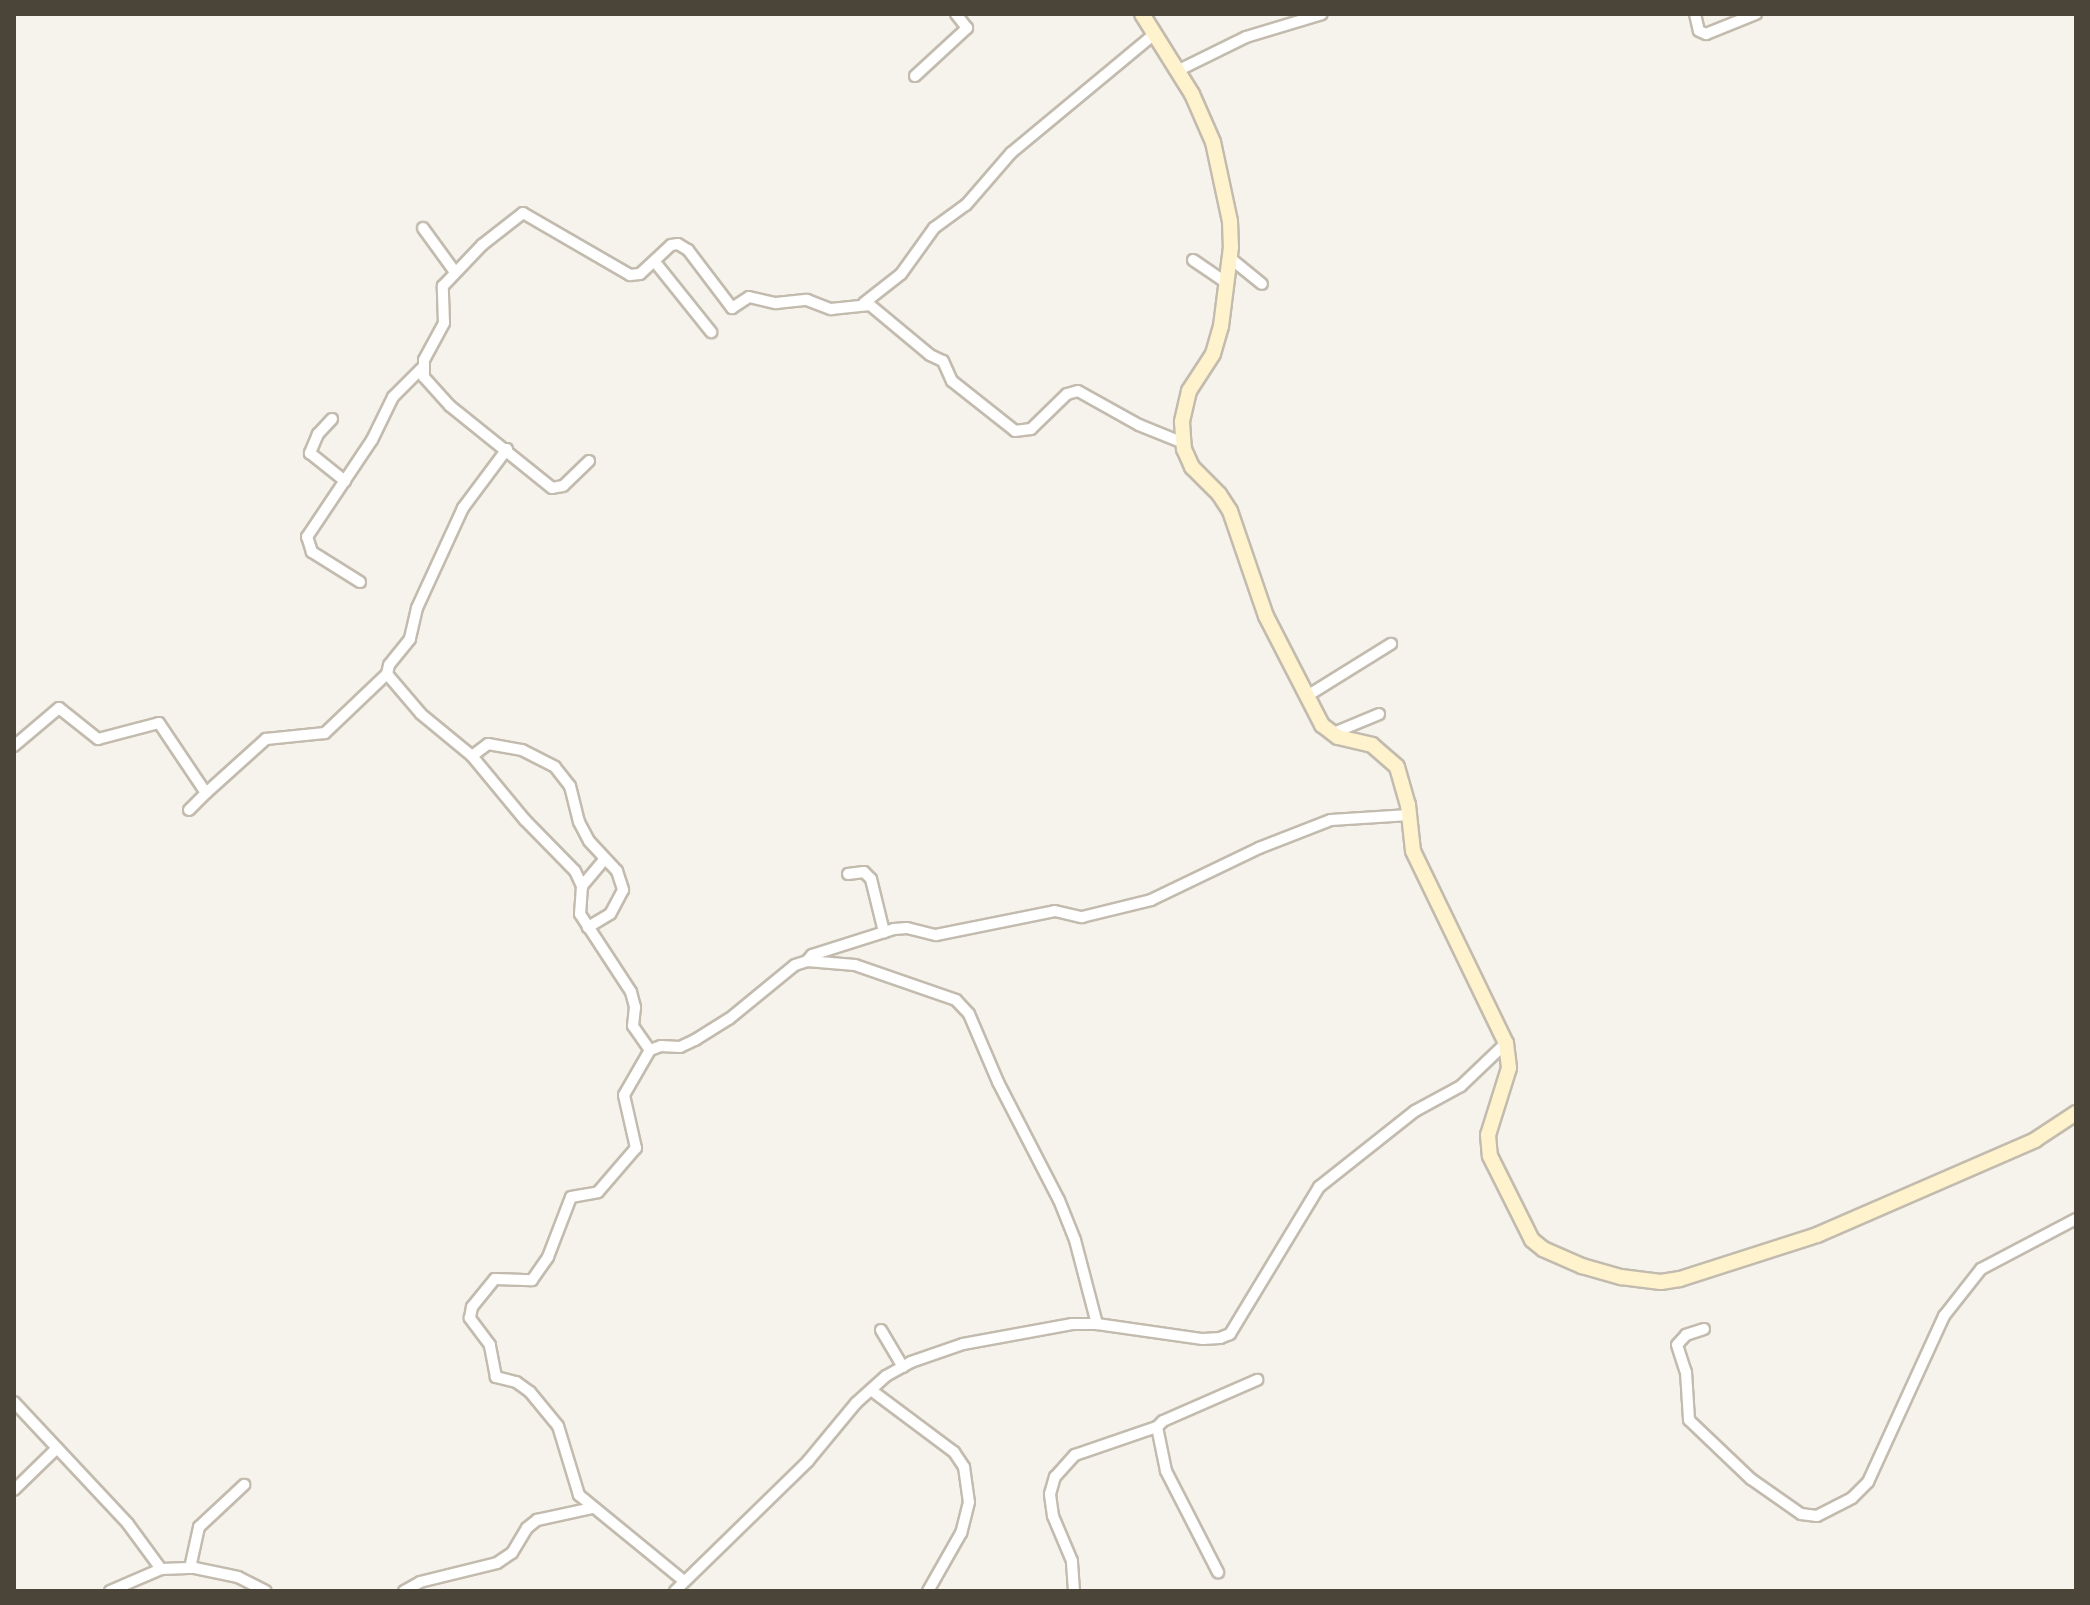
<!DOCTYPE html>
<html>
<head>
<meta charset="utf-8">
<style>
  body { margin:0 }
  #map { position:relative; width:2090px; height:1605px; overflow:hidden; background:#f6f3ec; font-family:Jost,sans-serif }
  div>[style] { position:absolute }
  .roads { filter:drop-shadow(2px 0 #c2bbae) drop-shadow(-2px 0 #c2bbae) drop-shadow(0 2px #c2bbae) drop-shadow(0 -2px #c2bbae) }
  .minor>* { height:10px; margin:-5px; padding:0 5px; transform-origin:5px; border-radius:5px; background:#fff }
  .secondary>* { height:14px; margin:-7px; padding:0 7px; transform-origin:7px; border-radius:7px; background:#fff3cd }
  span { translate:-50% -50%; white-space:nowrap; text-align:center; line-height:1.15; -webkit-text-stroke:6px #fff; paint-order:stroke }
  .frame { position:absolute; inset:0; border:16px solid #4b4439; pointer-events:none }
</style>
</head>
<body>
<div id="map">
  <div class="roads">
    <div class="minor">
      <div style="left:1695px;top:14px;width:17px;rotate:77deg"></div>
      <div style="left:1699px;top:31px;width:8px;rotate:23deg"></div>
      <div style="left:1706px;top:34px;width:54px;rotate:-21.8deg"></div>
      <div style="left:1177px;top:71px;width:77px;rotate:-26.2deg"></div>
      <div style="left:1246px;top:37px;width:79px;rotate:-16.8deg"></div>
      <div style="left:915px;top:76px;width:71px;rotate:-42.7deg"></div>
      <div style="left:967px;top:28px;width:18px;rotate:-128deg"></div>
      <div style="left:423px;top:228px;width:54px;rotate:54deg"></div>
      <div style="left:1230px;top:258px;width:41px;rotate:39.1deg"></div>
      <div style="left:1193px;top:260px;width:42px;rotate:34.4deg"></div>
      <div style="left:655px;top:262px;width:90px;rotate:51.3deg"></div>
      <div style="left:864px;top:303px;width:47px;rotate:-38.1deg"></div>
      <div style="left:901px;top:274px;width:57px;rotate:-54.3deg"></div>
      <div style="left:934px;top:228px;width:39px;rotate:-36deg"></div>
      <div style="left:966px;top:205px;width:69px;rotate:-49.1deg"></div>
      <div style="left:1011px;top:153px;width:185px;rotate:-39.7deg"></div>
      <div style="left:332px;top:419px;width:21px;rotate:133deg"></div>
      <div style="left:318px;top:434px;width:21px;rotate:113deg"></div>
      <div style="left:310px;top:453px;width:45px;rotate:38.7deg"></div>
      <div style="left:507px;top:449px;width:74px;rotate:126.7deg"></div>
      <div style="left:463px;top:508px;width:110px;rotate:114.7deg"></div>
      <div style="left:417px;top:608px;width:32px;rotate:103deg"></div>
      <div style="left:410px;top:639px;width:33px;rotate:129deg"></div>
      <div style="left:389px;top:665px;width:9px;rotate:103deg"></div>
      <div style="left:387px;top:674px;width:52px;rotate:49.6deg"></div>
      <div style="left:421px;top:714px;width:66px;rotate:39.5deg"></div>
      <div style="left:472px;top:756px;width:83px;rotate:50.4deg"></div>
      <div style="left:525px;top:820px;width:71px;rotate:45.6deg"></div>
      <div style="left:575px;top:871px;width:17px;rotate:65deg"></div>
      <div style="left:582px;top:886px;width:28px;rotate:94deg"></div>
      <div style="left:580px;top:914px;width:93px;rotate:56.8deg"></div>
      <div style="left:631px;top:992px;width:16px;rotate:75deg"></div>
      <div style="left:635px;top:1007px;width:19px;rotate:96deg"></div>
      <div style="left:633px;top:1026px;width:29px;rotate:55deg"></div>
      <div style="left:589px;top:461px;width:36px;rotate:136deg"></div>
      <div style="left:563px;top:486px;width:11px;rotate:170deg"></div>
      <div style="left:552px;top:488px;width:131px;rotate:-141.2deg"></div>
      <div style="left:450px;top:406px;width:39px;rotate:-132deg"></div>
      <div style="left:424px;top:377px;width:17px;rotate:-90deg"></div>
      <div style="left:424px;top:360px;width:42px;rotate:-61.6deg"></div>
      <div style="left:444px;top:323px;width:37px;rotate:-92deg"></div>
      <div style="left:443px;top:286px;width:57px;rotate:-46.4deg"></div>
      <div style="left:482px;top:245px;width:52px;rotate:-38deg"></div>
      <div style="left:523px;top:213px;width:124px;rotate:30.1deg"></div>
      <div style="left:630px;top:275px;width:10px;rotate:-6deg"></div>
      <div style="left:640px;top:274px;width:42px;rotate:-43.1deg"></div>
      <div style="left:671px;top:245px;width:7px;rotate:-8deg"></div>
      <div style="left:678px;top:244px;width:12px;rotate:31deg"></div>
      <div style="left:688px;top:250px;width:73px;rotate:52.8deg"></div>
      <div style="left:732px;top:308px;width:20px;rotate:-33deg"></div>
      <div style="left:749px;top:297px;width:28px;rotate:13deg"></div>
      <div style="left:776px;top:303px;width:31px;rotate:-6deg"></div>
      <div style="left:807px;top:300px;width:26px;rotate:21deg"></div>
      <div style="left:831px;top:309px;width:39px;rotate:-6deg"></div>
      <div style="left:870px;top:305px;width:78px;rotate:39.8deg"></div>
      <div style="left:930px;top:355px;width:14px;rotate:25deg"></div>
      <div style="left:943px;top:361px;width:22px;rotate:66deg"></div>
      <div style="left:952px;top:381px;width:80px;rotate:38.4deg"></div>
      <div style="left:1015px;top:431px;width:16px;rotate:-7deg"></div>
      <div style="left:1031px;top:429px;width:50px;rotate:-44.2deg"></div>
      <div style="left:1067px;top:394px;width:11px;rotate:-15deg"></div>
      <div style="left:1078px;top:391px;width:70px;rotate:29.1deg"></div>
      <div style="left:1139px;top:425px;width:45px;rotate:22deg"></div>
      <div style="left:360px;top:582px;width:57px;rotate:-148deg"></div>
      <div style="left:312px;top:552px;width:16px;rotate:-108deg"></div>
      <div style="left:307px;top:537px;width:117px;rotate:-56.2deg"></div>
      <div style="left:372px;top:440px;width:48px;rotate:-64deg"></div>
      <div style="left:393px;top:397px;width:41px;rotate:-45deg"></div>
      <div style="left:1307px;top:696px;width:99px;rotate:-31.8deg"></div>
      <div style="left:1331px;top:734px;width:52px;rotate:-22.6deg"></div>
      <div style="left:14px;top:746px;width:59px;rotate:-40.2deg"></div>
      <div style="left:59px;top:708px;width:50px;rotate:38.5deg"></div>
      <div style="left:98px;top:739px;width:63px;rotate:-14.7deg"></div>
      <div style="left:159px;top:723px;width:84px;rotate:56.1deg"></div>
      <div style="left:206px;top:793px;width:81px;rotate:-42deg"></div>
      <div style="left:266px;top:739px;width:59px;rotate:-5.8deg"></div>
      <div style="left:325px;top:733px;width:86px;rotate:-43.6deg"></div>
      <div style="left:472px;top:756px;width:20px;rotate:-37deg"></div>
      <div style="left:488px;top:744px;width:35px;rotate:10deg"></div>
      <div style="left:522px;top:750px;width:37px;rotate:27deg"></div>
      <div style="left:555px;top:767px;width:24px;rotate:52deg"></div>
      <div style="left:570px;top:786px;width:37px;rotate:76deg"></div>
      <div style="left:579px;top:822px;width:21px;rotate:62deg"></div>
      <div style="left:589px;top:841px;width:41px;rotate:47deg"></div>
      <div style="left:617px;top:871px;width:20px;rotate:72deg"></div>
      <div style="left:623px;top:890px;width:27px;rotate:118deg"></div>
      <div style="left:610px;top:914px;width:26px;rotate:149deg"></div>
      <div style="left:189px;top:810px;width:24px;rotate:-45deg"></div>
      <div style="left:848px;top:874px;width:16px;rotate:-7deg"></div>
      <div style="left:864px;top:872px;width:10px;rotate:45deg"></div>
      <div style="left:871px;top:879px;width:55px;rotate:76.2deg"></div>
      <div style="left:582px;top:886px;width:35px;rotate:-50deg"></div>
      <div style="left:807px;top:961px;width:8px;rotate:-50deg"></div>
      <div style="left:812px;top:955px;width:86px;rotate:-17.6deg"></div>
      <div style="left:894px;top:929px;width:13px;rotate:-4deg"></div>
      <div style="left:907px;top:928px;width:30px;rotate:14deg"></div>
      <div style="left:936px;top:935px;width:121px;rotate:-11.4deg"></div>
      <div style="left:1055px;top:911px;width:28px;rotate:13deg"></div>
      <div style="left:1082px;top:917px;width:71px;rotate:-13.8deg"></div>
      <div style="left:1151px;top:900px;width:120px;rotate:-25.7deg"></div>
      <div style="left:1259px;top:848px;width:77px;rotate:-21.3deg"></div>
      <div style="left:1331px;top:820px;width:78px;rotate:-3.7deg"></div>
      <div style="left:1704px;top:1329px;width:19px;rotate:162deg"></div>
      <div style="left:1686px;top:1335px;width:13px;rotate:132deg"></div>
      <div style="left:1677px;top:1345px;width:28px;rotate:72deg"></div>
      <div style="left:1686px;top:1372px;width:48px;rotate:86.4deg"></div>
      <div style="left:1689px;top:1420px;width:86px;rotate:43.6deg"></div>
      <div style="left:1751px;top:1479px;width:61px;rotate:35deg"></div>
      <div style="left:1801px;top:1514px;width:16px;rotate:7deg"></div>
      <div style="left:1817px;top:1516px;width:39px;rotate:-27deg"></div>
      <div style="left:1852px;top:1498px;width:23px;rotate:-45deg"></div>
      <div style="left:1868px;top:1482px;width:183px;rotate:-65.4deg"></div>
      <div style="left:1944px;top:1316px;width:60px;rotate:-51.8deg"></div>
      <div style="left:1981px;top:1269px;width:107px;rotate:-27.8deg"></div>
      <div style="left:881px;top:1330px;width:43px;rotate:59.3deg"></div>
      <div style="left:871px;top:1390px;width:104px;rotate:36.8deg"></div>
      <div style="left:954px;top:1452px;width:18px;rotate:56deg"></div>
      <div style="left:964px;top:1467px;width:35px;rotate:82deg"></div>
      <div style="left:969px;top:1502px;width:32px;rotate:104deg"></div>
      <div style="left:961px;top:1533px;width:67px;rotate:119.6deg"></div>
      <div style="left:14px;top:1402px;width:167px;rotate:46.9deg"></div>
      <div style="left:128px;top:1524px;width:56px;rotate:53.7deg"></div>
      <div style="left:161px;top:1569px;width:34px;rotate:-2deg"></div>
      <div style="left:195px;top:1568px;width:44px;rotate:11.8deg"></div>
      <div style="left:238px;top:1577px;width:31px;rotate:27deg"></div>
      <div style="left:1157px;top:1427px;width:8px;rotate:-45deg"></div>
      <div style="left:1163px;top:1421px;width:103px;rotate:-23.6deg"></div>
      <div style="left:14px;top:1490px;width:60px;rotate:-44.3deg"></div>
      <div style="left:190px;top:1568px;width:42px;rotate:-77.6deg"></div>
      <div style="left:199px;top:1527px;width:62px;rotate:-43deg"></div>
      <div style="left:684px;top:1581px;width:136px;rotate:-140.7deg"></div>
      <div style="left:579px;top:1495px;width:72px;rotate:-106.9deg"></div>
      <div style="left:558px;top:1426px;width:44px;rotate:-129.5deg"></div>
      <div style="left:530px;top:1392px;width:17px;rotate:-144deg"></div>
      <div style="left:516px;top:1382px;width:21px;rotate:-166deg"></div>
      <div style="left:496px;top:1377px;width:33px;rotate:-101deg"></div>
      <div style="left:490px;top:1345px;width:34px;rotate:-127deg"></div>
      <div style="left:470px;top:1318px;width:11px;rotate:-80deg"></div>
      <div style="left:472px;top:1307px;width:36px;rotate:-51deg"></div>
      <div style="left:495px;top:1279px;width:37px;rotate:2deg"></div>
      <div style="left:532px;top:1280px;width:28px;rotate:-55deg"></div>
      <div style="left:548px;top:1257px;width:64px;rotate:-69deg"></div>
      <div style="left:571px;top:1197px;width:27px;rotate:-10deg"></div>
      <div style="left:598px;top:1192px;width:58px;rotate:-49.2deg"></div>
      <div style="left:636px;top:1148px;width:54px;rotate:-102.8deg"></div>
      <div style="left:624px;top:1095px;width:52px;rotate:-60deg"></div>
      <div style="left:650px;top:1050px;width:12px;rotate:-20deg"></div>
      <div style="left:661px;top:1046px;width:19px;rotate:3deg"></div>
      <div style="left:680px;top:1047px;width:17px;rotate:-25deg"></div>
      <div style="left:695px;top:1040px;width:40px;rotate:-32deg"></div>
      <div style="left:729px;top:1019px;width:85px;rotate:-39.3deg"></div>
      <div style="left:795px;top:965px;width:13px;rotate:-18deg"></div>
      <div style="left:807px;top:961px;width:48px;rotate:4.8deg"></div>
      <div style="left:855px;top:965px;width:107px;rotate:19.1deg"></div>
      <div style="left:956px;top:1000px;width:19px;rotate:47deg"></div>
      <div style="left:969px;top:1014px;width:74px;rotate:66.9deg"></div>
      <div style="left:998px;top:1082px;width:133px;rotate:62.7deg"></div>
      <div style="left:1059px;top:1200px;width:43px;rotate:68.2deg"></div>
      <div style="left:1075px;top:1240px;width:87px;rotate:75.3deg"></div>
      <div style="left:110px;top:1591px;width:56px;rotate:-23.3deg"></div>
      <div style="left:404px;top:1591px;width:18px;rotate:-29deg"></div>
      <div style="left:420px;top:1582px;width:79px;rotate:-13.9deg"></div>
      <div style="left:497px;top:1563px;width:18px;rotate:-34deg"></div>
      <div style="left:512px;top:1553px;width:29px;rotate:-59deg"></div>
      <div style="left:527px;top:1528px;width:13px;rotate:-39deg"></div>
      <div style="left:537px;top:1520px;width:56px;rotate:-12.3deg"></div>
      <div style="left:675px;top:1591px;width:186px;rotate:-44.3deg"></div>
      <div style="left:808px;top:1461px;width:75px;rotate:-50.4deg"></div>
      <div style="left:856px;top:1403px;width:40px;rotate:-42deg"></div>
      <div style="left:886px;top:1376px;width:29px;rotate:-29deg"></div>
      <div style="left:911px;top:1362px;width:55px;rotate:-19.1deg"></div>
      <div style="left:963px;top:1344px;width:111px;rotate:-10.4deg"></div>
      <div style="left:1072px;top:1324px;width:25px"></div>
      <div style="left:1097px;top:1324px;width:107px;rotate:8.1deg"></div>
      <div style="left:1203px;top:1339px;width:17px;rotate:-3deg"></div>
      <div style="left:1220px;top:1338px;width:11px;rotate:-22deg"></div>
      <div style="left:1230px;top:1334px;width:172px;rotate:-58.8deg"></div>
      <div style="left:1319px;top:1187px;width:122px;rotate:-38.4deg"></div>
      <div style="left:1415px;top:1111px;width:52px;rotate:-28.5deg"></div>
      <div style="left:1461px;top:1086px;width:62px;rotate:-43.7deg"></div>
      <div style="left:1074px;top:1591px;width:30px;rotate:-94deg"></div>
      <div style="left:1072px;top:1561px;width:49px;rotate:-112.9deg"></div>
      <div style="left:1053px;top:1516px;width:22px;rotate:-98deg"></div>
      <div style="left:1050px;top:1494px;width:18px;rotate:-74deg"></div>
      <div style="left:1055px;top:1477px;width:30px;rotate:-48deg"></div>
      <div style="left:1075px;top:1455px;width:87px;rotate:-18.9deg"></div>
      <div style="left:1157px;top:1427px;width:45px;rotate:78.4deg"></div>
      <div style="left:1166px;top:1471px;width:114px;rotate:62.8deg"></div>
    </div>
    <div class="secondary">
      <div style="left:1142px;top:14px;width:94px;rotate:58deg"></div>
      <div style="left:1192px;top:94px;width:52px;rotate:66.4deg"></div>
      <div style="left:1213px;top:142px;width:81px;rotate:77.9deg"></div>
      <div style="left:1230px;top:221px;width:26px;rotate:88deg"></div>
      <div style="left:1231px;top:247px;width:80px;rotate:97.2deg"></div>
      <div style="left:1221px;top:326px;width:29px;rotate:106deg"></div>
      <div style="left:1213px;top:354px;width:44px;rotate:123deg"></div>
      <div style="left:1189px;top:391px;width:32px;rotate:103deg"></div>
      <div style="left:1182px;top:422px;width:27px;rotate:86deg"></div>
      <div style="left:1184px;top:449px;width:20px;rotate:66deg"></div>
      <div style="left:1192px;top:467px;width:38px;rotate:45deg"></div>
      <div style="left:1219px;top:494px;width:20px;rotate:57deg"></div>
      <div style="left:1230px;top:511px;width:111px;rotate:71.1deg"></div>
      <div style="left:1266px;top:616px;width:123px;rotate:62.8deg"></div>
      <div style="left:1322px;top:725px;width:20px;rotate:37deg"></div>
      <div style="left:1338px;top:737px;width:35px;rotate:13deg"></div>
      <div style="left:1372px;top:745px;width:33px;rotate:41deg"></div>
      <div style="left:1397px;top:767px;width:40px;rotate:74deg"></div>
      <div style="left:1408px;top:805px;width:46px;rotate:83.8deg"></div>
      <div style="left:1413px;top:851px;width:213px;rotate:64.2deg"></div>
      <div style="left:1506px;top:1043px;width:25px;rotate:83deg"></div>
      <div style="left:1509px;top:1068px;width:70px;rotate:107.4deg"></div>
      <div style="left:1488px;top:1135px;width:21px;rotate:85deg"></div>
      <div style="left:1490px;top:1156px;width:94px;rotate:63.4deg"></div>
      <div style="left:1532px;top:1240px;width:14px;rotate:39deg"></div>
      <div style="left:1543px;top:1249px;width:43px;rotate:23.6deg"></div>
      <div style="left:1582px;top:1266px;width:41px;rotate:15.8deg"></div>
      <div style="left:1621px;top:1277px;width:40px;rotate:7.1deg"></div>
      <div style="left:1661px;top:1282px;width:19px;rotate:-9deg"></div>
      <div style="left:1680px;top:1279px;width:144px;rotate:-17.8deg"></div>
      <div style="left:1817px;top:1235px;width:238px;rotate:-23.5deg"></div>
      <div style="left:2035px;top:1140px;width:49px;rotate:-33.4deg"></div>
    </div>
  </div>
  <div class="frame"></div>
</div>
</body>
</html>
